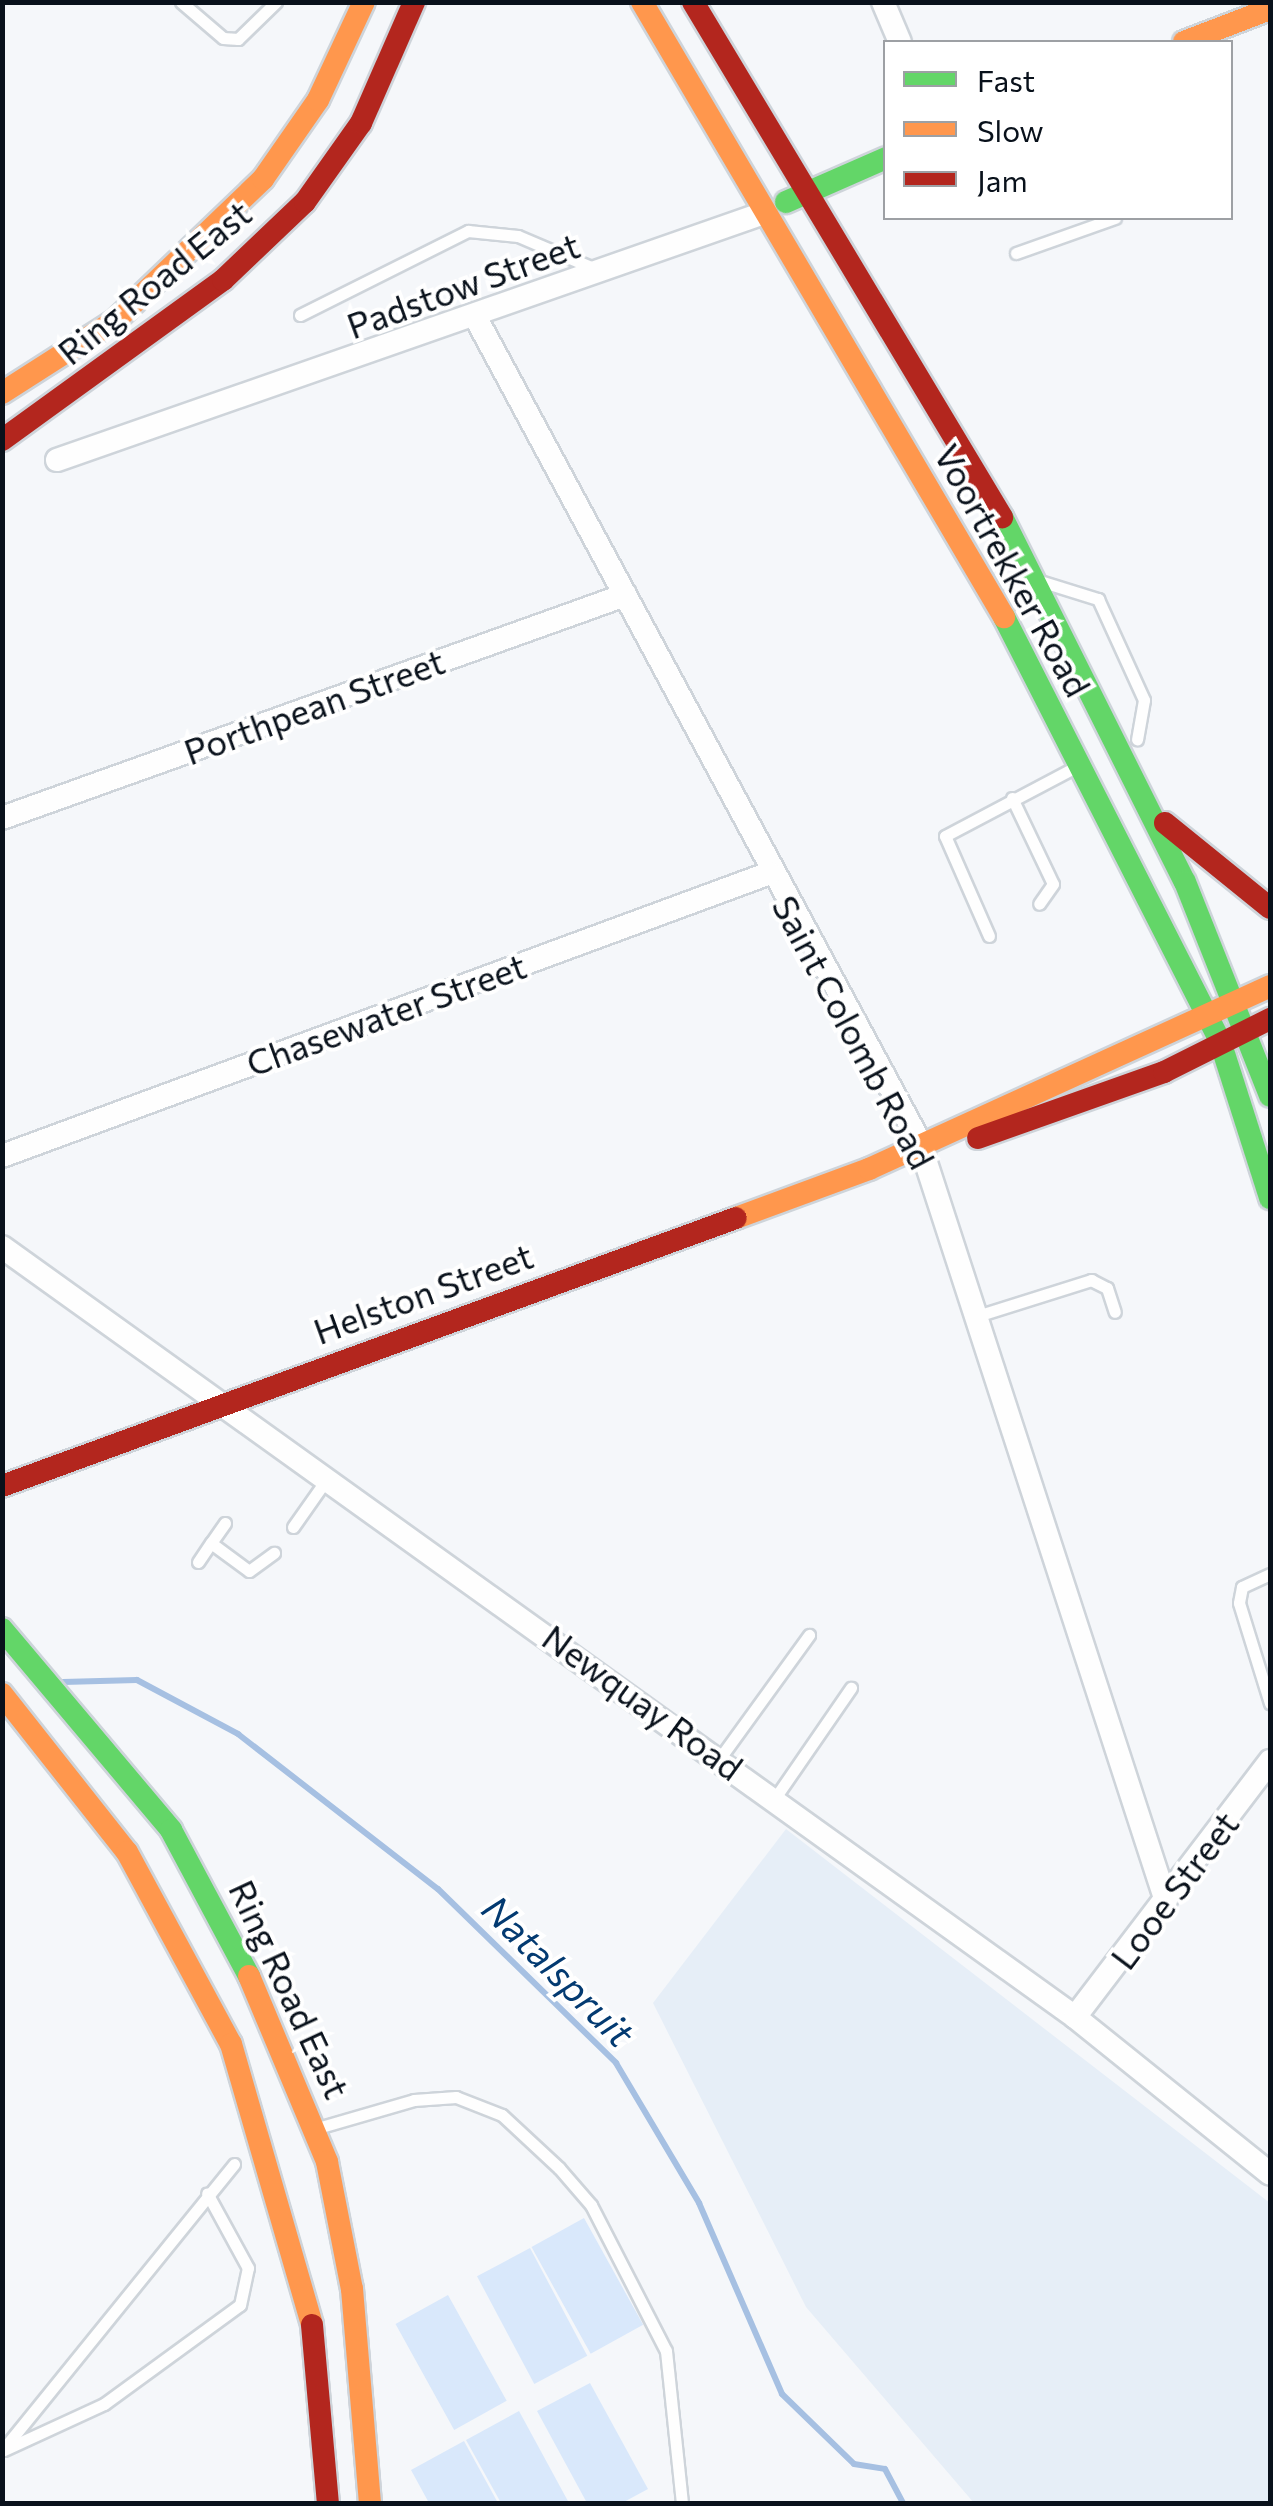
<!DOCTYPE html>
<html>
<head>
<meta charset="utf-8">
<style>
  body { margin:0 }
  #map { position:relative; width:1273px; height:2506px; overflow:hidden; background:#f5f7fa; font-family:Commissioner,sans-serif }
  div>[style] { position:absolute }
  .built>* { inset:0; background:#e6eef7 }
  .green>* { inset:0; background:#d9e8fb; transform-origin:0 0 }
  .stream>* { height:6px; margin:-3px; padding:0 3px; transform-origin:3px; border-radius:3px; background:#a6c0e2 }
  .roads { filter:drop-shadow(2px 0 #ced4da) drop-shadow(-2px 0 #ced4da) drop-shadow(0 2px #ced4da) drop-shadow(0 -2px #ced4da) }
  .lane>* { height:11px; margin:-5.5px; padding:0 5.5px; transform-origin:5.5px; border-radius:5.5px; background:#fefefe }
  .street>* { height:22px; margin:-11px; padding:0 11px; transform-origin:11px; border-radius:11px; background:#fefefe }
  .fast>* { height:22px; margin:-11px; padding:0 11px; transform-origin:11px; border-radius:11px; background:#63d668 }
  .slow>* { height:22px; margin:-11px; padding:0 11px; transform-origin:11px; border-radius:11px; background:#ff974d }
  .jam>* { height:22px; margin:-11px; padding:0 11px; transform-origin:11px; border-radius:11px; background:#b3261e }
  span { translate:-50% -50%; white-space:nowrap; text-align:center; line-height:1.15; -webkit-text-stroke:8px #fff; paint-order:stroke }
  .street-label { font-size:35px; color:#09111b }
  .water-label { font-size:38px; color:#033a71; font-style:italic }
  .frame { position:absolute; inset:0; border:5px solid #09111b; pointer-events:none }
  .legend { position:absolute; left:883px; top:40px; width:350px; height:180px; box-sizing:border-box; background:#fff; border:2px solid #9da0a4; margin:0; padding:12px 18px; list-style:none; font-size:30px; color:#09111b }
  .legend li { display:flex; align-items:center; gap:20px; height:50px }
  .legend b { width:50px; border:2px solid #9da0a4 }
</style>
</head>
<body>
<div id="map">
  <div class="built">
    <div style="clip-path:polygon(786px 1829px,1270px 2203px,1270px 2503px,974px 2503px,806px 2307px,653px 2003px)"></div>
  </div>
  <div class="green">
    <div style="left:584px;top:2218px;width:122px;height:60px;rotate:61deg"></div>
    <div style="left:530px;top:2248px;width:122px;height:60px;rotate:62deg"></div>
    <div style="left:448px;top:2295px;width:121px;height:60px;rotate:61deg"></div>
    <div style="clip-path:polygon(590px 2383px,648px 2489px,622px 2503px,587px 2503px,537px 2411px)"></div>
    <div style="clip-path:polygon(519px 2411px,569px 2503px,501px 2503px,466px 2440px)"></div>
    <div style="clip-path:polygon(464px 2441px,498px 2503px,429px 2503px,411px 2470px)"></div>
  </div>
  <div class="stream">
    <div style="left:63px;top:1682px;width:74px;rotate:-1.5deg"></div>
    <div style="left:137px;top:1680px;width:115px;rotate:28.1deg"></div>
    <div style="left:238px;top:1734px;width:253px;rotate:37.8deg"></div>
    <div style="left:438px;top:1889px;width:249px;rotate:44.3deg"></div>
    <div style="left:616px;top:2063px;width:163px;rotate:59.3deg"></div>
    <div style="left:699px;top:2203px;width:208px;rotate:66.5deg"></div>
    <div style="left:782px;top:2394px;width:100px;rotate:44.2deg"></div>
    <div style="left:854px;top:2464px;width:31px;rotate:9deg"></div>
    <div style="left:885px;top:2469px;width:40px;rotate:62deg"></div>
  </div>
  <div class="roads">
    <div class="lane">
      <div style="left:181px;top:2px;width:55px;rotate:40.6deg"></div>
      <div style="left:223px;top:38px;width:15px;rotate:4deg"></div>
      <div style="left:238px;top:39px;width:53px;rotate:-44.2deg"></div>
      <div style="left:1016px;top:253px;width:105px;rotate:-19.5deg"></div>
      <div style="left:300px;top:315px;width:188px;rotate:-26.6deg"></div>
      <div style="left:468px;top:231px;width:50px;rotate:5.7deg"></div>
      <div style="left:518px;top:236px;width:82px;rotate:23.1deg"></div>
      <div style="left:1043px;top:582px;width:58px;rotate:17.2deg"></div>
      <div style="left:1098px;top:599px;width:111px;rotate:65.5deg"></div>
      <div style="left:1144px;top:700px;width:40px;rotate:100deg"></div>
      <div style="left:1012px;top:798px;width:95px;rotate:64.5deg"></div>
      <div style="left:1053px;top:884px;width:24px;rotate:125deg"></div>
      <div style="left:989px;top:936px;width:109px;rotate:-113.7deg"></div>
      <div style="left:945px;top:836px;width:148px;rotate:-27.8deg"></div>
      <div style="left:977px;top:1316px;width:120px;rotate:-17.5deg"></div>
      <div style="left:1091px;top:1280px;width:18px;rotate:27deg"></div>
      <div style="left:1107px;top:1288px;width:25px;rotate:72deg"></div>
      <div style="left:225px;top:1523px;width:24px;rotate:125deg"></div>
      <div style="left:211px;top:1543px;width:47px;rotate:36.4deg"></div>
      <div style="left:249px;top:1571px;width:31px;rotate:-36deg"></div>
      <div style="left:293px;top:1527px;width:57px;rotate:-54.9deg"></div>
      <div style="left:198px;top:1562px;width:23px;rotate:-56deg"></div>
      <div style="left:1270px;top:1574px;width:31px;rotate:155deg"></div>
      <div style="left:1242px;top:1587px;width:16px;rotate:101deg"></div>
      <div style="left:1239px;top:1603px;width:105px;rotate:72.8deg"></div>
      <div style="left:720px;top:1758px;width:152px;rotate:-54.1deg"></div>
      <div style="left:775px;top:1798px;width:134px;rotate:-55.4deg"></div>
      <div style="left:321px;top:2127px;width:97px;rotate:-16.2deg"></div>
      <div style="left:414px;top:2100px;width:42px;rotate:-4.1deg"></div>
      <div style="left:456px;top:2097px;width:49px;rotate:21.4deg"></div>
      <div style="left:502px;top:2115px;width:78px;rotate:42.9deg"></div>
      <div style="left:559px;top:2168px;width:49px;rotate:49.1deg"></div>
      <div style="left:591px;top:2205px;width:164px;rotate:62.8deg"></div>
      <div style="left:666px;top:2351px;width:154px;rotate:84deg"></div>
      <div style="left:5px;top:2447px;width:364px;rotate:-51deg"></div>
      <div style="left:4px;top:2450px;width:110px;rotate:-24.7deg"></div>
      <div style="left:104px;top:2404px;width:168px;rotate:-36.1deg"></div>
      <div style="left:240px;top:2305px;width:38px;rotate:-78deg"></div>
      <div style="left:248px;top:2268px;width:85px;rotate:-118.7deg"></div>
    </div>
    <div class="street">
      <div style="left:883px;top:2px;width:43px;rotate:67deg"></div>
      <div style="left:477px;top:320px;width:932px;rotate:61.7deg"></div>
      <div style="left:919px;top:1141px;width:799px;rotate:72deg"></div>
      <div style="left:57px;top:460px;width:749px;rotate:-19.26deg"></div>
      <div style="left:2px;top:818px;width:662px;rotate:-19.69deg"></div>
      <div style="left:2px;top:1156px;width:818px;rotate:-20.23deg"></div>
      <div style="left:2px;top:1247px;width:1321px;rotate:35.66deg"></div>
      <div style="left:1075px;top:2017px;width:250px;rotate:38.8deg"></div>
      <div style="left:1075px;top:2017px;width:322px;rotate:-52.7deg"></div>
    </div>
    <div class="fast">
      <div style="left:786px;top:202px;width:109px;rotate:-23.7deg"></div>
      <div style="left:1002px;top:517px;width:408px;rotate:63.4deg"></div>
      <div style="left:1185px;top:882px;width:230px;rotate:68.3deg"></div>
      <div style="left:1004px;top:617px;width:476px;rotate:63deg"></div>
      <div style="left:1220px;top:1041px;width:165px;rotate:72.3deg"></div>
      <div style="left:2px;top:1629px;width:263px;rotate:49.9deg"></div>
      <div style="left:171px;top:1830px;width:166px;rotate:61.9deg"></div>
    </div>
    <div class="slow">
      <div style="left:642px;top:2px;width:714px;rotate:59.52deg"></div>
      <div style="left:1184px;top:42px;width:92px;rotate:-21deg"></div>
      <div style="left:2px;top:393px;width:135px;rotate:-32.6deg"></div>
      <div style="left:116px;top:320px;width:204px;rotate:-43.8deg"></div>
      <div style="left:263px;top:179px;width:96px;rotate:-55.2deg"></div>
      <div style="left:318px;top:100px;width:108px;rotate:-64.9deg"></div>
      <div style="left:736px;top:1218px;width:142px;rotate:-20.2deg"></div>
      <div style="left:869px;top:1169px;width:441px;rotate:-24.5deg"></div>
      <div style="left:2px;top:1694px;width:201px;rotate:51.7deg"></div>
      <div style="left:127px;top:1852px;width:218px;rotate:61.6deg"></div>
      <div style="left:231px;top:2044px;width:292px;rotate:73.9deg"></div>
      <div style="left:249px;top:1976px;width:202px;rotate:67.2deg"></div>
      <div style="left:327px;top:2162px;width:129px;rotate:78.9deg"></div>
      <div style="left:352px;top:2289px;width:216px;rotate:85.2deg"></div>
    </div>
    <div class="jam">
      <div style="left:693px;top:2px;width:601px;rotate:59.04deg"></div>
      <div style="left:2px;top:440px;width:273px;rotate:-35.9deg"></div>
      <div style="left:223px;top:280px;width:113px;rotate:-43.6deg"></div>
      <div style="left:305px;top:202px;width:97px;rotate:-54.7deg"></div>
      <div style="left:361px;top:123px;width:132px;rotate:-66.3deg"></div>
      <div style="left:1165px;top:823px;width:135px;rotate:39deg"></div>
      <div style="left:978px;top:1138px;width:197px;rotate:-19.5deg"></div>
      <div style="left:1164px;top:1072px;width:119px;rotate:-26.6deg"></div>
      <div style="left:2px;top:1486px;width:781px;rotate:-20.06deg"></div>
      <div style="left:312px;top:2325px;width:180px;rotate:84.9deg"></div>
    </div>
  </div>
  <div class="street-label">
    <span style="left:154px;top:282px;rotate:-39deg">Ring Road East</span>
    <span style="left:463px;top:285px;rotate:-20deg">Padstow Street</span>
    <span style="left:1013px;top:570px;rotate:61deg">Voortrekker Road</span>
    <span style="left:314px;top:706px;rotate:-20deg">Porthpean Street</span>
    <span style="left:386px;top:1014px;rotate:-20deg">Chasewater Street</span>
    <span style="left:854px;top:1032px;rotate:62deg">Saint Colomb Road</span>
    <span style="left:423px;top:1293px;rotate:-20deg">Helston Street</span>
    <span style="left:643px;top:1702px;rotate:36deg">Newquay Road</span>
    <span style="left:1174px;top:1890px;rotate:-53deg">Looe Street</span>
    <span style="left:290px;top:1989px;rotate:65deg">Ring Road East</span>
  </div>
  <div class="water-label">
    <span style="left:559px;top:1970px;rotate:45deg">Natalspruit</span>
  </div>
  <div class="frame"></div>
  <ul class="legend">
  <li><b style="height:12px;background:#63d668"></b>Fast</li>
  <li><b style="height:12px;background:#ff974d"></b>Slow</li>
  <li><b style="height:12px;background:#b3261e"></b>Jam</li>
  </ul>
</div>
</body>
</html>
